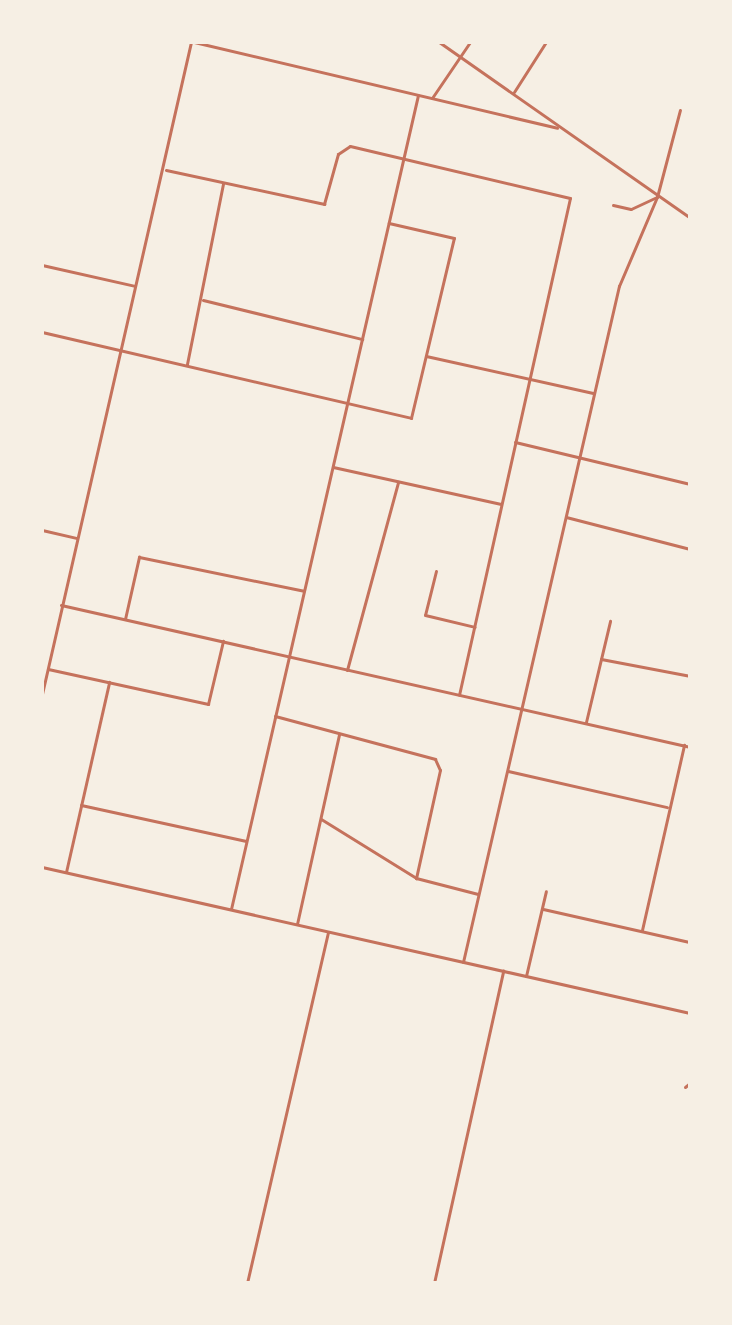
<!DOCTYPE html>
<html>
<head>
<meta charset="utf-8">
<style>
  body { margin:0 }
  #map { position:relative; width:732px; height:1325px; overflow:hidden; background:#f6efe4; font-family:Barlow,sans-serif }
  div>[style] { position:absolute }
  .minor>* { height:3px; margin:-1.5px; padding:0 1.5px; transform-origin:1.5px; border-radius:1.5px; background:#c5725c }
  span { translate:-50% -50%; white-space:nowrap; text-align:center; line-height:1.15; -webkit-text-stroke:8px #f6efe4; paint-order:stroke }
  .frame { position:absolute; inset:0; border:44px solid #f6efe4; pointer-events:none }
</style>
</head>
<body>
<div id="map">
  <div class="minor">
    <div style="left:194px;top:42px;width:373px;rotate:13.3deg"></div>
    <div style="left:439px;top:42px;width:307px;rotate:35deg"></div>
    <div style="left:689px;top:42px;width:1px;rotate:45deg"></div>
    <div style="left:514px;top:92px;width:59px;rotate:-57.4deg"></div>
    <div style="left:432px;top:98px;width:68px;rotate:-55.8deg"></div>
    <div style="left:166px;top:170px;width:162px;rotate:12.1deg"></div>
    <div style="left:324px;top:204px;width:52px;rotate:-74.4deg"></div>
    <div style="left:338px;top:154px;width:14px;rotate:-34deg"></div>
    <div style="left:350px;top:146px;width:226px;rotate:13.3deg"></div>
    <div style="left:570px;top:198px;width:509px;rotate:102.59deg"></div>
    <div style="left:613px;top:205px;width:18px;rotate:13deg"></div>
    <div style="left:631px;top:209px;width:29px;rotate:-25deg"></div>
    <div style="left:42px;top:265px;width:95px;rotate:12.7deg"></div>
    <div style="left:203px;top:300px;width:164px;rotate:13.8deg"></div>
    <div style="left:42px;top:332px;width:379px;rotate:13.1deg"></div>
    <div style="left:411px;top:418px;width:185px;rotate:-76.6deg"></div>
    <div style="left:454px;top:238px;width:67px;rotate:-167deg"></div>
    <div style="left:426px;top:356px;width:171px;rotate:12.5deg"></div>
    <div style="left:187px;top:364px;width:184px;rotate:-78.7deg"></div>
    <div style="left:515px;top:442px;width:180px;rotate:13.5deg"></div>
    <div style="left:333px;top:467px;width:172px;rotate:12.4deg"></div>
    <div style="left:566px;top:517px;width:128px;rotate:14.5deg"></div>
    <div style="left:42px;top:530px;width:36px;rotate:13deg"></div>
    <div style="left:436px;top:571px;width:45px;rotate:104deg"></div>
    <div style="left:425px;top:615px;width:51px;rotate:13.5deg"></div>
    <div style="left:61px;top:605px;width:645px;rotate:12.72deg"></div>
    <div style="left:125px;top:619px;width:64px;rotate:-77.3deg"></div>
    <div style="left:139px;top:557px;width:168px;rotate:11.6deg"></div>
    <div style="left:601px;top:659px;width:91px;rotate:10.8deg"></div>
    <div style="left:48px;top:669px;width:164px;rotate:12.3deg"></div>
    <div style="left:208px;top:704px;width:65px;rotate:-76.6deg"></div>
    <div style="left:347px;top:670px;width:195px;rotate:-74.8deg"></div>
    <div style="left:42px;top:694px;width:669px;rotate:-77.13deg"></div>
    <div style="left:275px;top:716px;width:166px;rotate:15deg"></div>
    <div style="left:435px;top:759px;width:12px;rotate:66deg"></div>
    <div style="left:440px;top:770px;width:111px;rotate:102.5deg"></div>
    <div style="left:586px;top:722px;width:104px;rotate:-76.6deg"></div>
    <div style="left:508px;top:771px;width:163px;rotate:12.8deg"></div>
    <div style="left:81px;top:805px;width:169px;rotate:12.3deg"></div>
    <div style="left:321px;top:819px;width:112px;rotate:31.8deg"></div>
    <div style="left:416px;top:878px;width:64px;rotate:14.5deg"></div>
    <div style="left:42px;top:867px;width:664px;rotate:12.7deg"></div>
    <div style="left:66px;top:872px;width:195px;rotate:-77.2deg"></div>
    <div style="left:231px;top:909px;width:835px;rotate:-77.06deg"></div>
    <div style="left:543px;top:909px;width:151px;rotate:12.7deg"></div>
    <div style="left:297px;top:924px;width:195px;rotate:-77.5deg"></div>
    <div style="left:642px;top:930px;width:190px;rotate:-77.2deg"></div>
    <div style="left:463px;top:962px;width:694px;rotate:-77.01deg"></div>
    <div style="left:619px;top:286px;width:97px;rotate:-66.9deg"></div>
    <div style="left:657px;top:197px;width:90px;rotate:-75.2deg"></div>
    <div style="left:526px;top:976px;width:87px;rotate:-76.8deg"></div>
    <div style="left:685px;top:1087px;width:6px;rotate:-39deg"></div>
    <div style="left:247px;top:1283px;width:360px;rotate:-77deg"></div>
    <div style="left:434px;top:1283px;width:320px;rotate:-77.5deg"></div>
  </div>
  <div class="frame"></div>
</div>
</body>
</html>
